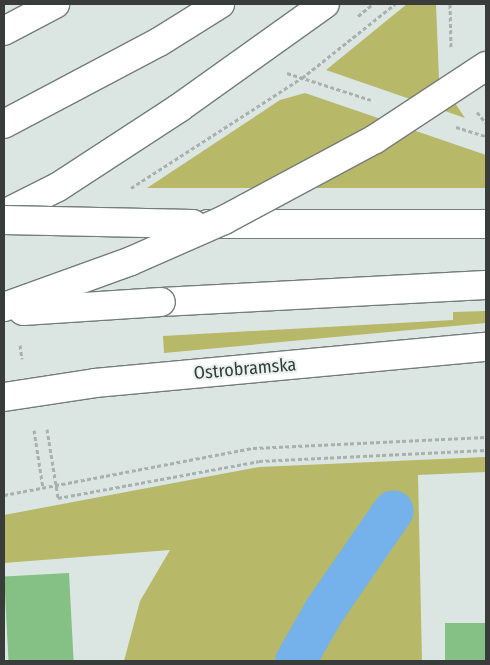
<!DOCTYPE html>
<html>
<head>
<meta charset="utf-8">
<style>
  body { margin:0 }
  #map { position:relative; width:490px; height:665px; overflow:hidden; background:#dbe6e3; font-family:"Fira Sans Condensed",sans-serif }
  div>[style] { position:absolute }
  .green>* { inset:0; background:#b7b868 }
  .canal>* { height:41px; margin:-20.5px; padding:0 20.5px; transform-origin:20.5px; border-radius:20.5px; background:#75b1eb }
  .building>* { inset:0; background:#85c084; transform-origin:0 0 }
  .path>* { height:3px; margin-top:-1.5px; transform-origin:0; background:repeating-linear-gradient(90deg,#a8b1ae 0 4px,transparent 0 6.5px) }
  .roads { filter:drop-shadow(1px 0 #747d7b) drop-shadow(-1px 0 #747d7b) drop-shadow(0 1px #747d7b) drop-shadow(0 -1px #747d7b) }
  .primary>* { height:28px; margin:-14px; padding:0 14px; transform-origin:14px; border-radius:14px; background:#fff }
  .bridges { filter:drop-shadow(1px 0 #747d7b) drop-shadow(-1px 0 #747d7b) drop-shadow(0 1px #747d7b) drop-shadow(0 -1px #747d7b) }
  .primary-bridge>* { height:28px; margin:-14px; padding:0 14px; transform-origin:14px; border-radius:14px; background:#fff }
  span { translate:-50% -50%; white-space:nowrap; text-align:center; line-height:1.15; -webkit-text-stroke:4px #e8f3f0; paint-order:stroke }
  .street-label { font-size:18px; color:#383c3b }
  .frame { position:absolute; inset:0; border:5px solid #383c3b; pointer-events:none }
</style>
</head>
<body>
<div id="map">
  <div class="green">
    <div style="clip-path:polygon(407px 4px,436px 4px,439px 79px,465px 118px,326px 70px)"></div>
    <div style="clip-path:polygon(305px 93px,486px 155px,486px 188px,147px 188px,280px 100px)"></div>
    <div style="clip-path:polygon(486px 311px,486px 323px,164px 353px,163px 336px,453px 320px,453px 312px)"></div>
    <div style="clip-path:polygon(486px 457px,486px 472px,418px 475px,422px 661px,124px 661px,140px 601px,170px 550px,4px 563px,4px 515px,259px 467px)"></div>
  </div>
  <div class="canal">
    <div style="left:295px;top:661px;width:59px;rotate:-60.4deg"></div>
    <div style="left:324px;top:610px;width:121px;rotate:-55.4deg"></div>
  </div>
  <div class="building">
    <div style="left:69px;top:573px;width:88px;height:65px;rotate:87deg"></div>
    <div style="left:486px;top:623px;width:38px;height:41px;rotate:90deg"></div>
  </div>
  <div class="path">
    <div style="left:450px;top:4px;width:45px;rotate:88.7deg"></div>
    <div style="left:358px;top:16px;width:19px;rotate:-39deg"></div>
    <div style="left:287px;top:73px;width:88px;rotate:17.8deg"></div>
    <div style="left:477px;top:112px;width:14px;rotate:51deg"></div>
    <div style="left:456px;top:127px;width:31px;rotate:17deg"></div>
    <div style="left:131px;top:188px;width:203px;rotate:-32.8deg"></div>
    <div style="left:302px;top:78px;width:119px;rotate:-38.5deg"></div>
    <div style="left:20px;top:345px;width:14px;rotate:82deg"></div>
    <div style="left:47px;top:429px;width:70px;rotate:80.9deg"></div>
    <div style="left:58px;top:498px;width:204px;rotate:-10.4deg"></div>
    <div style="left:259px;top:461px;width:227px;rotate:-2.8deg"></div>
    <div style="left:34px;top:430px;width:59px;rotate:81.2deg"></div>
    <div style="left:4px;top:495px;width:253px;rotate:-10.7deg"></div>
    <div style="left:253px;top:448px;width:233px;rotate:-2.7deg"></div>
  </div>
  <div class="roads">
    <div class="primary">
      <div style="left:4px;top:31px;width:58px;rotate:-27.9deg"></div>
      <div style="left:4px;top:124px;width:175px;rotate:-27.9deg"></div>
      <div style="left:159px;top:42px;width:72px;rotate:-31.9deg"></div>
      <div style="left:4px;top:214px;width:60px;rotate:-26.6deg"></div>
      <div style="left:58px;top:187px;width:145px;rotate:-33.1deg"></div>
      <div style="left:179px;top:108px;width:179px;rotate:-35.5deg"></div>
      <div style="left:208px;top:224px;width:278px"></div>
      <div style="left:161px;top:302px;width:325px;rotate:-3deg"></div>
      <div style="left:4px;top:397px;width:92px;rotate:-8.7deg"></div>
      <div style="left:95px;top:383px;width:393px;rotate:-5.3deg"></div>
    </div>
  </div>
  <div class="bridges">
    <div class="primary-bridge">
      <div style="left:4px;top:220px;width:189px;rotate:1.2deg"></div>
      <div style="left:4px;top:307px;width:135px;rotate:-19.9deg"></div>
      <div style="left:131px;top:261px;width:102px;rotate:-23.8deg"></div>
      <div style="left:224px;top:220px;width:171px;rotate:-28.2deg"></div>
      <div style="left:375px;top:139px;width:133px;rotate:-33.3deg"></div>
      <div style="left:23px;top:311px;width:138px;rotate:-3.7deg"></div>
    </div>
  </div>
  <div class="street-label">
    <span style="left:245px;top:369px;rotate:-5deg">Ostrobramska</span>
  </div>
  <div class="frame"></div>
</div>
</body>
</html>
